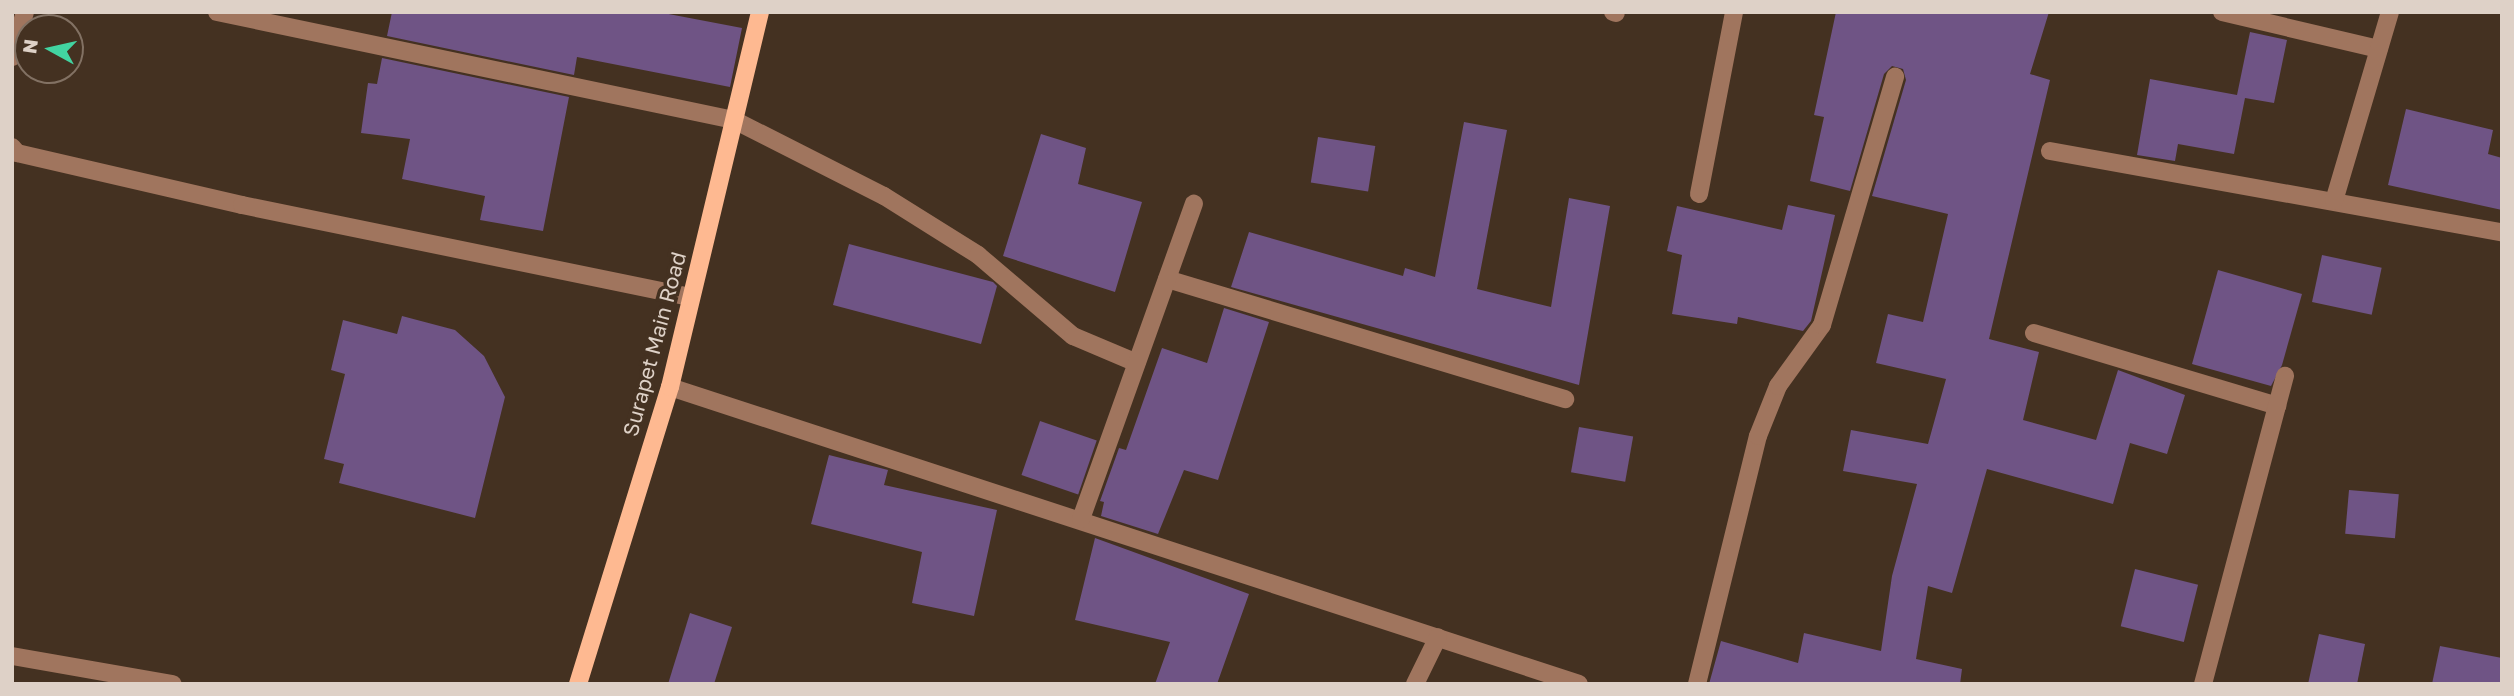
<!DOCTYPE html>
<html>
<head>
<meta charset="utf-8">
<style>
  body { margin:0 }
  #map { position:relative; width:2514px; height:696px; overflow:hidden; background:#443121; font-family:"Golos Text",sans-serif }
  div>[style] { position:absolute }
  .building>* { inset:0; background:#6f5485; transform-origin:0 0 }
  .minor>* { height:18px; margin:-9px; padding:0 9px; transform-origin:9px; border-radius:9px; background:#a0755e }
  .major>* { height:18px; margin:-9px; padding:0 9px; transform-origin:9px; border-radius:9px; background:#feb991 }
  span { translate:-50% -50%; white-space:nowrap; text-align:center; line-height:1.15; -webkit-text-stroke:7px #443121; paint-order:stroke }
  .street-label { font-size:21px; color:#ded1c7 }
  .frame { position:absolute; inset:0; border:14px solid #ded1c7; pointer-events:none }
  .north { position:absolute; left:14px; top:14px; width:70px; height:70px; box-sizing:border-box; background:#443121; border:2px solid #827163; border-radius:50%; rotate:278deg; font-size:19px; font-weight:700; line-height:28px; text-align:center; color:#ded1c7 }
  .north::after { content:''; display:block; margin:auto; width:24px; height:32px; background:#42d4a1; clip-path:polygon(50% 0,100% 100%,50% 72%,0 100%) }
</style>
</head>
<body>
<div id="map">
  <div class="building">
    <div style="clip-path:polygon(392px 12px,658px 12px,742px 28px,730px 87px,577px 57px,574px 75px,387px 36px)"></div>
    <div style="clip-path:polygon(1836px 12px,2049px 12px,2030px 74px,2050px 80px,1989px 339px,2039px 352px,2023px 420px,2096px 440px,2118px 370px,2185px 395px,2167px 454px,2130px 443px,2113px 504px,1987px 469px,1952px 593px,1928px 586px,1916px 659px,1962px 669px,1960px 684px,1709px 684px,1721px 641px,1798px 663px,1804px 633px,1881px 651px,1892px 576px,1917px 484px,1843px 471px,1851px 430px,1928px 444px,1946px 379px,1876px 363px,1888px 314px,1923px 322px,1948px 214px,1872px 196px,1906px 80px,1903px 69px,1892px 66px,1884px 74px,1850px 191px,1810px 181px,1824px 117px,1814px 115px)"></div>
    <div style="clip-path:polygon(2250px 32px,2287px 40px,2274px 103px,2245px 98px,2234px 154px,2178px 144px,2175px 161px,2137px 155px,2150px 79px,2237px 95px)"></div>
    <div style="clip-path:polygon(382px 58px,569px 97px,543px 231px,480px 220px,485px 196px,402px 179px,410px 139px,361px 133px,368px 83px,377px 84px)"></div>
    <div style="clip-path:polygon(2406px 109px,2493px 130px,2488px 154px,2502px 158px,2502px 210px,2388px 185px)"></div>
    <div style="clip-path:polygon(1464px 122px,1507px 130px,1477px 289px,1551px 307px,1569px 198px,1610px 206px,1579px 385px,1231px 287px,1249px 232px,1403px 276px,1405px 268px,1435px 277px)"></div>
    <div style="clip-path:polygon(1041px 134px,1086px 148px,1078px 184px,1142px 202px,1115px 292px,1003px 256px)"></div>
    <div style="left:1318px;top:137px;width:58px;height:46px;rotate:9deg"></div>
    <div style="clip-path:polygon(1788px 205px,1835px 215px,1811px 321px,1803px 331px,1738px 317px,1737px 324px,1672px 314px,1682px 255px,1667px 251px,1677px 206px,1782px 230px)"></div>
    <div style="clip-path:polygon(849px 244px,993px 282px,997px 286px,981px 344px,833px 305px)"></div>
    <div style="left:2322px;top:255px;width:61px;height:48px;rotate:12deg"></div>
    <div style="clip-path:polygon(2218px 270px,2302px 294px,2282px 365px,2271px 386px,2192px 364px)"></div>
    <div style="clip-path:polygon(1224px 308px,1269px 322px,1218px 480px,1184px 470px,1158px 534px,1101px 516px,1104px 502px,1100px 501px,1119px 448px,1126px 450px,1162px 348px,1207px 363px)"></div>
    <div style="clip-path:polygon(402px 316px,455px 330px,484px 356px,505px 397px,475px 518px,339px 483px,344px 464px,324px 459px,345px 374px,331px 370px,343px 320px,397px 334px)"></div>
    <div style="left:1040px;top:421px;width:60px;height:57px;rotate:19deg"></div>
    <div style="left:1579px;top:427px;width:55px;height:46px;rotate:10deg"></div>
    <div style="clip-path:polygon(829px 455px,888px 470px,884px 485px,997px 510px,974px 616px,912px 603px,922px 552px,811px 524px)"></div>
    <div style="left:2349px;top:490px;width:50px;height:44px;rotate:5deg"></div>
    <div style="clip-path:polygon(1095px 538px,1249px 594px,1217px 684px,1155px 684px,1170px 642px,1075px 620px)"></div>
    <div style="left:2135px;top:569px;width:65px;height:59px;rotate:14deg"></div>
    <div style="clip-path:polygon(690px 613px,732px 627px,714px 684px,668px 684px)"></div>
    <div style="clip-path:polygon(2319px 634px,2365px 644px,2357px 684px,2308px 684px)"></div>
    <div style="clip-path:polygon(2440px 646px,2502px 658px,2502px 684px,2432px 684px)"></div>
  </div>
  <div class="minor">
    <div style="left:217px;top:12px;width:528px;rotate:11.8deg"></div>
    <div style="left:734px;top:120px;width:168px;rotate:26.9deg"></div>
    <div style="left:884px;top:196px;width:111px;rotate:32.1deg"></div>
    <div style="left:978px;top:255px;width:125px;rotate:40.5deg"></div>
    <div style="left:1073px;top:336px;width:69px;rotate:22.9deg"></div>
    <div style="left:1613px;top:12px;width:3px;rotate:18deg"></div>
    <div style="left:2222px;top:12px;width:161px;rotate:13.3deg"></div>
    <div style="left:12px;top:57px;width:47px;rotate:-73.9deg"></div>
    <div style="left:12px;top:147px;width:8px;rotate:50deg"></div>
    <div style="left:17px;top:153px;width:231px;rotate:13deg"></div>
    <div style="left:242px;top:205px;width:458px;rotate:11.6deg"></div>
    <div style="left:2050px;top:151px;width:459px;rotate:10.2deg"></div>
    <div style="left:1699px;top:194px;width:185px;rotate:-79.1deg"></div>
    <div style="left:2334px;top:201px;width:197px;rotate:-73.5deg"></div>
    <div style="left:1167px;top:279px;width:416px;rotate:16.8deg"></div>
    <div style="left:2034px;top:333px;width:254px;rotate:16.7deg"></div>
    <div style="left:670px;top:387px;width:956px;rotate:18.09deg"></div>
    <div style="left:1081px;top:519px;width:335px;rotate:-70.3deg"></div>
    <div style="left:12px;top:656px;width:163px;rotate:9.9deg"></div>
    <div style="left:1415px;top:684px;width:52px;rotate:-63.9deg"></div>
    <div style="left:1697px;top:684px;width:255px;rotate:-76.2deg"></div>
    <div style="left:1758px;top:436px;width:54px;rotate:-68.2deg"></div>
    <div style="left:1778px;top:386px;width:75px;rotate:-54.2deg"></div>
    <div style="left:1822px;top:325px;width:259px;rotate:-73.6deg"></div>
    <div style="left:2203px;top:684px;width:319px;rotate:-75.1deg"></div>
  </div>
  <div class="major">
    <div style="left:578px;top:684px;width:311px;rotate:-72.8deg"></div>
    <div style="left:670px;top:387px;width:386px;rotate:-76.5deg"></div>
  </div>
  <div class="street-label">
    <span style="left:654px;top:344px;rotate:-75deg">Surapet Main Road</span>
  </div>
  <div class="frame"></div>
  <div class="north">N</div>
</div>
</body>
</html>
